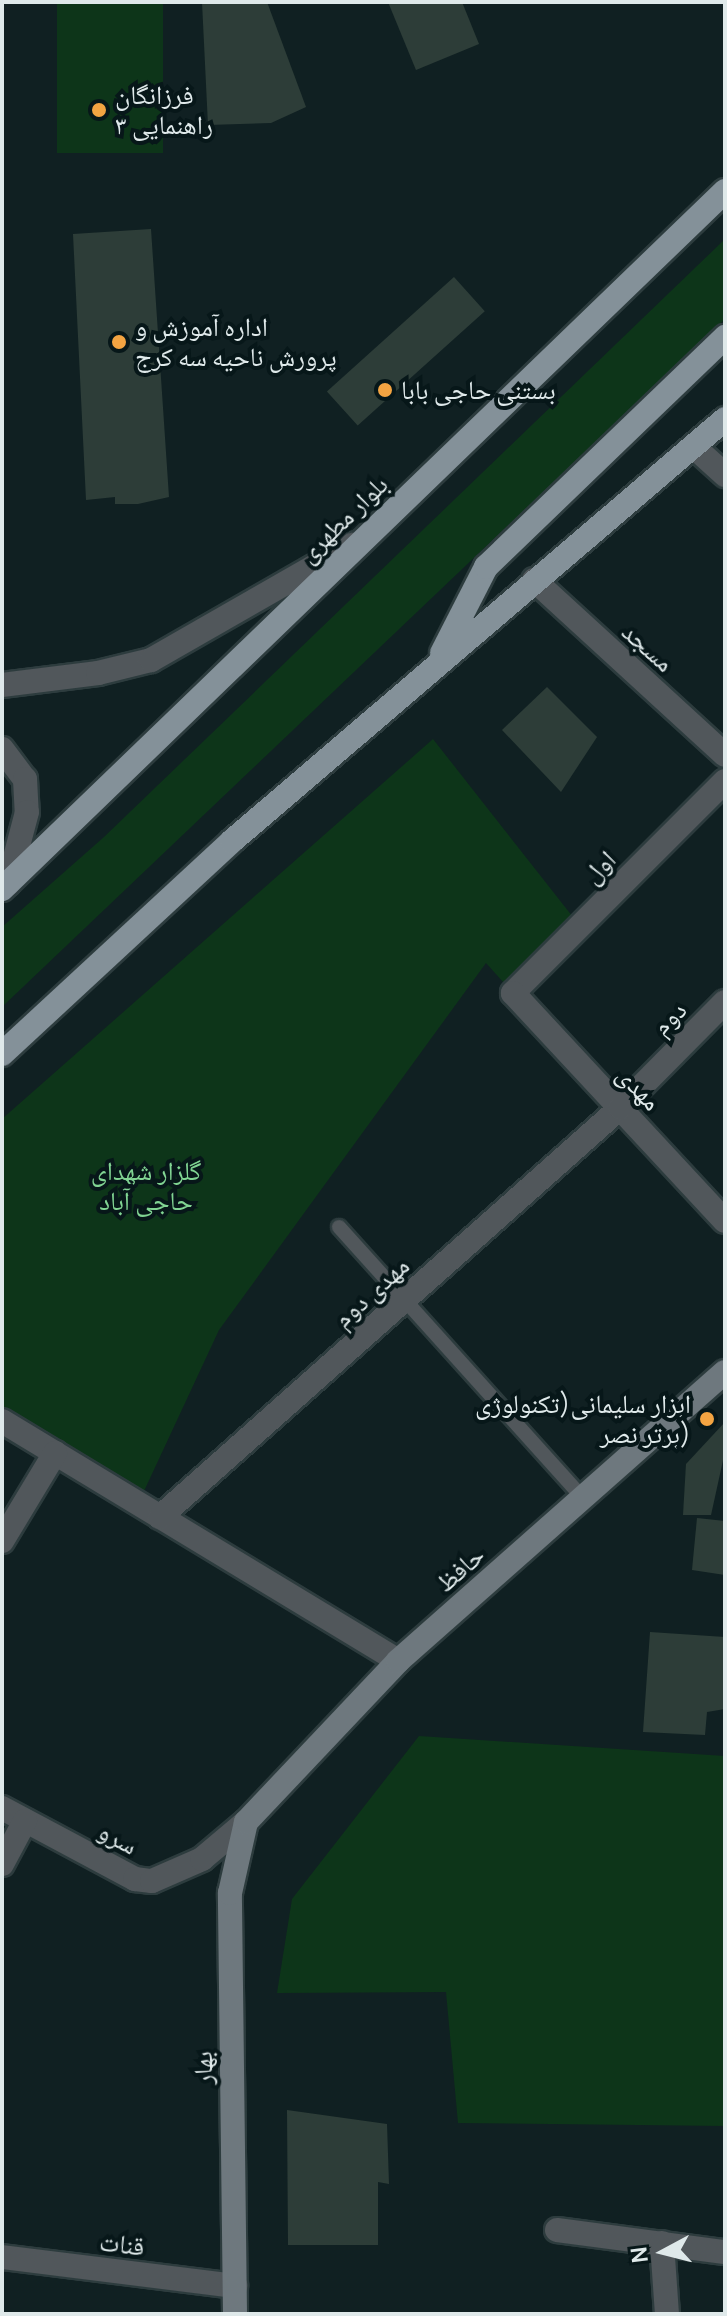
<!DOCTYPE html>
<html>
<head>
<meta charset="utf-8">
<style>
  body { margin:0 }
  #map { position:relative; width:727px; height:2316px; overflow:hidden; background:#102022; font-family:Manrope,"Noto Naskh Arabic",sans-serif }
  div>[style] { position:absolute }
  .green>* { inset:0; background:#0d3519; transform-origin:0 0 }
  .building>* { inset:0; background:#2d3d38; transform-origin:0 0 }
  .roads { filter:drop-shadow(2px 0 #2d3c3e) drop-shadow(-2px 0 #2d3c3e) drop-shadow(0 2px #2d3c3e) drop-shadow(0 -2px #2d3c3e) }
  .lane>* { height:14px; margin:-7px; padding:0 7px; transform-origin:7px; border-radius:7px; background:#51575b }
  .street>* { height:24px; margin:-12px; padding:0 12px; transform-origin:12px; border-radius:12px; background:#51575b }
  .secondary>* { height:24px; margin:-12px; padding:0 12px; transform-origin:12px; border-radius:12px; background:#6e787e }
  .primary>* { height:24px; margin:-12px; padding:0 12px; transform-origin:12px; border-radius:12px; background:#849199 }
  .dots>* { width:22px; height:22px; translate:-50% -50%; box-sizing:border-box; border:4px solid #071719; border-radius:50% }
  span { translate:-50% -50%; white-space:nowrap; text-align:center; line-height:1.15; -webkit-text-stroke:8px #071719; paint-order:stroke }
  .poi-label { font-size:26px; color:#dfe9ea }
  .left { translate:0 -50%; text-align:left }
  .right { translate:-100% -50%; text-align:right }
  .street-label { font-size:26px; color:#dfe9ea }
  .park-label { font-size:26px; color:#81d593 }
  .frame { position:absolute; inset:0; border:4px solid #dfe9ea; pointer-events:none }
  .north { position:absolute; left:623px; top:2212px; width:80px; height:80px; -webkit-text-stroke:6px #071719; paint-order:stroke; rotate:263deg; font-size:22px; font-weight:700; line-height:32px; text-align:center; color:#dfe9ea }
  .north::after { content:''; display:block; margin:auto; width:28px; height:36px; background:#dfe9ea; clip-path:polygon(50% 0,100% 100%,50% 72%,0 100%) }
</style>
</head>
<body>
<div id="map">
  <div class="green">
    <div style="left:57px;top:2px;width:106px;height:151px"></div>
    <div style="clip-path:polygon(725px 239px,725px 319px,2px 1007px,2px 927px,104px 837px)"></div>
    <div style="clip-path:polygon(433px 739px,580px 926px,513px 993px,486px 963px,219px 1330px,138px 1504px,2px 1410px,2px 1119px)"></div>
    <div style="clip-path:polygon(419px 1736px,725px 1756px,725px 2126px,458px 2123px,446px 1992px,277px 1993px,292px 1899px)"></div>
  </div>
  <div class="building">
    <div style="clip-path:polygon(202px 2px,267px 2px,306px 107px,271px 123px,208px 125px)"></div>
    <div style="clip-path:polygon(388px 2px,462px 2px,479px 44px,416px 70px)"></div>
    <div style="clip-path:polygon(151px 229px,169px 497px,138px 504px,115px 504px,115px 497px,86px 500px,73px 234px)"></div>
    <div style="left:454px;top:277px;width:46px;height:171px;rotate:48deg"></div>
    <div style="clip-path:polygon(547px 687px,597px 737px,561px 792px,502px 730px)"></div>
    <div style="clip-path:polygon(725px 1422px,725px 1451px,711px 1515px,683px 1515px,686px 1464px)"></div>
    <div style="clip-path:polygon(697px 1518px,725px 1521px,725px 1575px,692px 1570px)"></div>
    <div style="clip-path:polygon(650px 1632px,725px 1637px,725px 1709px,707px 1712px,705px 1735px,643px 1732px)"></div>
    <div style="clip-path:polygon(287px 2110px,387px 2124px,389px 2184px,378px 2182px,378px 2245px,288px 2245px)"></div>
  </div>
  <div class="roads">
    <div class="lane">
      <div style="left:339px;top:1227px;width:366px;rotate:48deg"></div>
    </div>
    <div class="street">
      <div style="left:694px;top:447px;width:42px;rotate:42.1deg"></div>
      <div style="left:534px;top:580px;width:259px;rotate:42.5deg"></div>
      <div style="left:2px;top:685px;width:97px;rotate:-7.1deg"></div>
      <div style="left:98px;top:673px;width:55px;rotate:-13.8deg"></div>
      <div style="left:151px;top:660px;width:232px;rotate:-29.8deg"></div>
      <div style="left:2px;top:749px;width:38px;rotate:53deg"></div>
      <div style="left:25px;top:779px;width:33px;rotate:87deg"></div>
      <div style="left:27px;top:812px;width:74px;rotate:104.8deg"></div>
      <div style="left:725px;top:781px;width:300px;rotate:135deg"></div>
      <div style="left:513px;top:993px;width:311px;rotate:47.1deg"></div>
      <div style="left:2px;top:1421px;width:463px;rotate:31.2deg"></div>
      <div style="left:160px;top:1517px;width:616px;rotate:-41.64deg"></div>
      <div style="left:620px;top:1108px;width:149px;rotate:-45.3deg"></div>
      <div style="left:2px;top:1541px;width:103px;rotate:-58.9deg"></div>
      <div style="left:2px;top:1808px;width:151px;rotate:28.1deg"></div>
      <div style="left:135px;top:1879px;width:17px;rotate:7deg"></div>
      <div style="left:152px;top:1881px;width:55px;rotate:-23.7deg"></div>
      <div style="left:202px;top:1859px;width:57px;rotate:-40.1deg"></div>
      <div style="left:2px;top:1864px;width:49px;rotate:-61.9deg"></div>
      <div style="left:557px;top:2230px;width:169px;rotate:7.5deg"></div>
      <div style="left:662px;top:2243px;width:71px;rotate:86deg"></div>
      <div style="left:2px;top:2257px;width:235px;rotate:7.1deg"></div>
    </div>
    <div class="secondary">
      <div style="left:235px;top:2314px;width:421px;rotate:-90.7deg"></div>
      <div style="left:230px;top:1893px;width:73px;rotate:-77.3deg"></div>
      <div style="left:246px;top:1822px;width:221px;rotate:-46.6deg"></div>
      <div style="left:398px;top:1661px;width:436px;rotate:-41.5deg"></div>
    </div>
    <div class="primary">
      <div style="left:442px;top:653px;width:97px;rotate:-62.9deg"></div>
      <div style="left:486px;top:567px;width:332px;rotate:-43.9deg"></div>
      <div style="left:2px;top:889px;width:1005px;rotate:-43.99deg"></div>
      <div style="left:2px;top:1054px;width:313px;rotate:-42.8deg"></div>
      <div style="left:232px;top:841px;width:649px;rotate:-40.56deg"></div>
    </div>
  </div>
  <div class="dots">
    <div style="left:99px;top:110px;background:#f3a442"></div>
    <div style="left:119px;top:342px;background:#f3a442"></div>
    <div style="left:385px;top:390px;background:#f3a442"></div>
    <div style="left:707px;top:1419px;background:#f3a442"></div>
  </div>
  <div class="poi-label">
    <span class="left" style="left:115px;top:110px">فرزانگان<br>۳ راهنمایی</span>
    <span class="left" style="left:135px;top:342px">اداره آموزش و<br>پرورش ناحیه سه کرج</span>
    <span class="left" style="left:401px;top:390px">بستنی حاجی بابا</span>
    <span class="right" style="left:691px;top:1419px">ابزار سلیمانی(تکنولوژی<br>برتر نصر)</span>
  </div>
  <div class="street-label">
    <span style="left:343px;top:519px;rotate:-44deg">بلوار مطهری</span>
    <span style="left:648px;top:647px;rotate:42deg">مسجد</span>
    <span style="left:599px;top:867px;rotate:-45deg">اول</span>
    <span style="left:669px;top:1018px;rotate:-45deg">دوم</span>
    <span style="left:639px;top:1088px;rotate:47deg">مهدی</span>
    <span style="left:371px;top:1292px;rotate:-42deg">مهدی دوم</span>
    <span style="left:460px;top:1569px;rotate:-41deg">حافظ</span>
    <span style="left:118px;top:1838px;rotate:28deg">سرو</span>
    <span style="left:203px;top:2068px;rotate:-91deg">بهار</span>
    <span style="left:122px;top:2244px;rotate:7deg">قنات</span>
  </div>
  <div class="park-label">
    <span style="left:146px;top:1186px">گلزار شهدای<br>حاجی آباد</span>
  </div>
  <div class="frame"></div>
  <div class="north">N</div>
</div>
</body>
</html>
